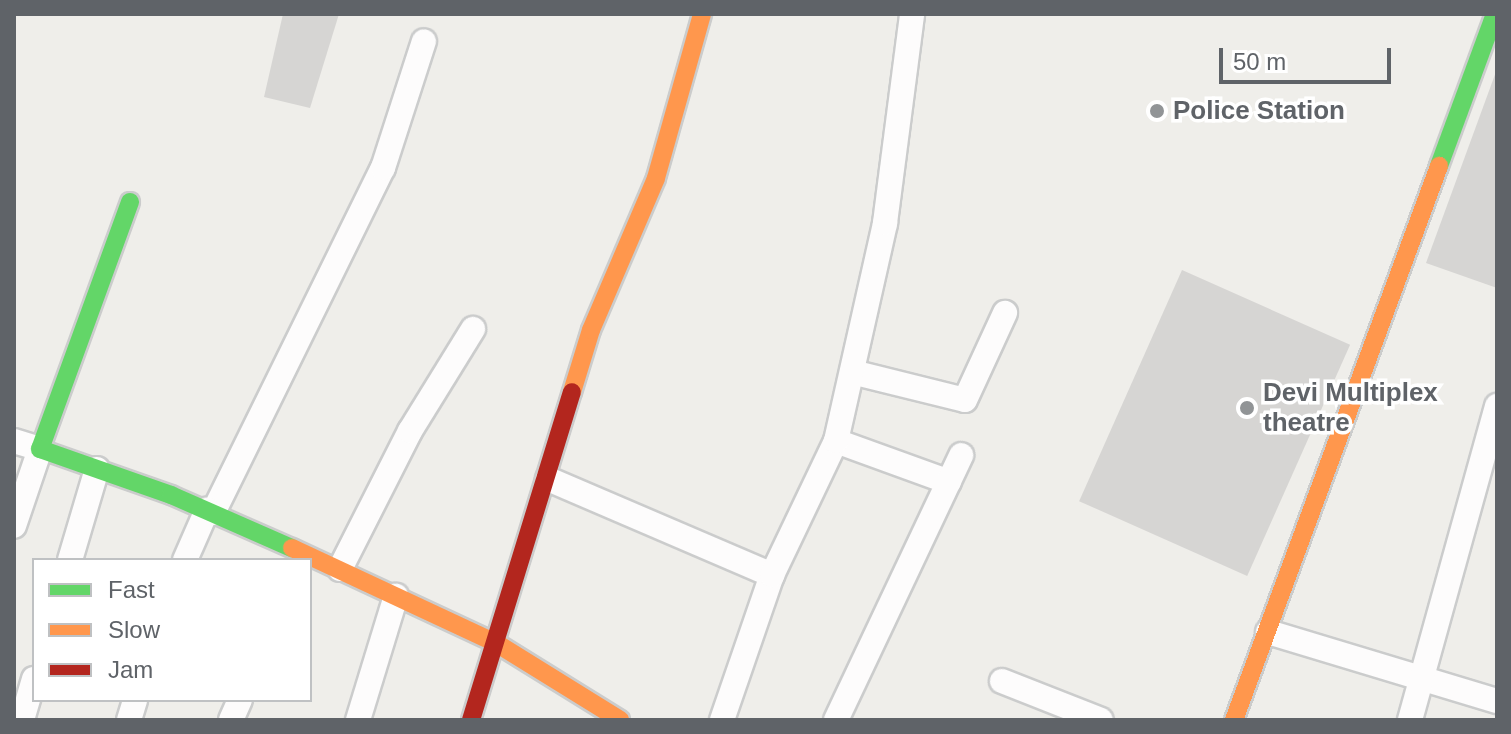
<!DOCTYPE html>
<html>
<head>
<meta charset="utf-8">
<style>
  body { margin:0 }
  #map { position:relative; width:1511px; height:734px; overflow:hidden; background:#efeeea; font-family:Helvetica,sans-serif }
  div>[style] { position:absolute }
  .building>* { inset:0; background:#d6d5d3; transform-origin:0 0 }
  .roads { filter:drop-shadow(2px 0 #cbcccc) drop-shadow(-2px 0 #cbcccc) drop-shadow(0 2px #cbcccc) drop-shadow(0 -2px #cbcccc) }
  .street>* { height:24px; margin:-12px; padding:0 12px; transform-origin:12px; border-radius:12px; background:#fdfcfc }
  .fast>* { height:18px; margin:-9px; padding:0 9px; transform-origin:9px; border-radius:9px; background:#63d668 }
  .slow>* { height:18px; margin:-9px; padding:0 9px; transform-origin:9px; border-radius:9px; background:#ff974d }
  .jam>* { height:18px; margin:-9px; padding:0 9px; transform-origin:9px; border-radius:9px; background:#b3261e }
  .dots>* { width:22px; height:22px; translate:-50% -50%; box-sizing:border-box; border:4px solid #fff; border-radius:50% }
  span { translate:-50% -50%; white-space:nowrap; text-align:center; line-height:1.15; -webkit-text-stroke:7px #fff; paint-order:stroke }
  .poi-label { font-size:26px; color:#5f6368; font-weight:700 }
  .left { translate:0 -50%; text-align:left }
  .frame { position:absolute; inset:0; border:16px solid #5f6368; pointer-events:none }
  .legend { position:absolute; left:32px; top:558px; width:280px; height:144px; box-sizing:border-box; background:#fff; border:2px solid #bfc1c3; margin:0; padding:10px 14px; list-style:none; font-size:24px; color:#5f6368 }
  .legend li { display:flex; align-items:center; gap:16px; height:40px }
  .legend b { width:40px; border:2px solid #bfc1c3 }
  .scale { position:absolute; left:1219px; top:48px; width:172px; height:36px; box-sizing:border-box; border:4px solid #5f6368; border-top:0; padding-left:10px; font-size:24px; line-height:28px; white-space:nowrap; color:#5f6368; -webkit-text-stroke:6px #fff; paint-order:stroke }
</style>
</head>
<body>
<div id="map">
  <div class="building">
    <div style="clip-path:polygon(283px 14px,339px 14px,310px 108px,264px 97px)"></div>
    <div style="clip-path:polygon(1497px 69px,1497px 288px,1426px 263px)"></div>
    <div style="left:1182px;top:270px;width:184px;height:253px;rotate:24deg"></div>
  </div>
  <div class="roads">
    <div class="street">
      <div style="left:852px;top:372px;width:116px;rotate:13.9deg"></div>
      <div style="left:965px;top:400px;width:96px;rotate:-65.3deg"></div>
      <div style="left:14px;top:441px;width:27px;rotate:17deg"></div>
      <div style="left:40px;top:449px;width:81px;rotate:108.7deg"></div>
      <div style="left:836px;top:441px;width:120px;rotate:19.9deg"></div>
      <div style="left:548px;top:479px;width:244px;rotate:23.2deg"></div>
      <div style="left:213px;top:513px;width:385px;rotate:-63.8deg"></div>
      <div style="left:383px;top:168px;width:133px;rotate:-72.1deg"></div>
      <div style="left:70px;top:560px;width:95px;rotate:-73.5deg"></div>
      <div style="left:185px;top:560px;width:55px;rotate:-66.3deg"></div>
      <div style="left:340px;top:569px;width:155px;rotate:-63.1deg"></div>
      <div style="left:410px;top:431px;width:120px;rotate:-58.3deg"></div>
      <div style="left:1268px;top:632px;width:239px;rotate:16.8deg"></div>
      <div style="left:1002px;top:681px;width:106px;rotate:21.5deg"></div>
      <div style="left:22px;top:720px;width:43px;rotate:-73.7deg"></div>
      <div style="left:129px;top:720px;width:21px;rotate:-73deg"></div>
      <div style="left:231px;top:720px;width:22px;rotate:-66deg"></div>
      <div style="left:358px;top:720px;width:130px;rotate:-73deg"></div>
      <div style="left:722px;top:720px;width:153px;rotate:-71deg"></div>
      <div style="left:772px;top:575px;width:148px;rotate:-64.5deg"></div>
      <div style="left:836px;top:441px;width:223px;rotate:-77.3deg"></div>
      <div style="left:885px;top:223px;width:211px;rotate:-82.6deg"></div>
      <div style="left:836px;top:720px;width:293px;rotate:-64.7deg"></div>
      <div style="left:1410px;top:720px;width:326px;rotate:-74.5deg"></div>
    </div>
    <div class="fast">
      <div style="left:1439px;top:166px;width:162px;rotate:-69.8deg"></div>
      <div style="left:130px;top:202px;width:263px;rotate:110deg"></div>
      <div style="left:40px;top:449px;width:139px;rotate:19.3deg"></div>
      <div style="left:171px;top:495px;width:132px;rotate:23.7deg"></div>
    </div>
    <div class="slow">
      <div style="left:572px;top:392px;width:65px;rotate:-73deg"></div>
      <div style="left:591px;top:330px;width:165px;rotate:-66.8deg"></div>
      <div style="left:656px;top:178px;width:170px;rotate:-74.3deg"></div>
      <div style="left:292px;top:548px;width:225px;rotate:25deg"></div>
      <div style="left:496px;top:643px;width:146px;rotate:31.8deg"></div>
      <div style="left:1234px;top:720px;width:591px;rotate:-69.69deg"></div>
    </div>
    <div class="jam">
      <div style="left:471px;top:720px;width:343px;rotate:-72.9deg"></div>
    </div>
  </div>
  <div class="dots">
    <div style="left:1157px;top:111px;background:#919496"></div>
    <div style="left:1247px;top:408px;background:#919496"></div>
  </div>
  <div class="poi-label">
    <span class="left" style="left:1173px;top:111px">Police Station</span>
    <span class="left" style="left:1263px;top:408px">Devi Multiplex<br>theatre</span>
  </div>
  <div class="frame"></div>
  <ul class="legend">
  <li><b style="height:10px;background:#63d668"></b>Fast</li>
  <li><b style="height:10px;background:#ff974d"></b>Slow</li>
  <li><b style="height:10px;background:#b3261e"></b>Jam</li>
  </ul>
  <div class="scale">50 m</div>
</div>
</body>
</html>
